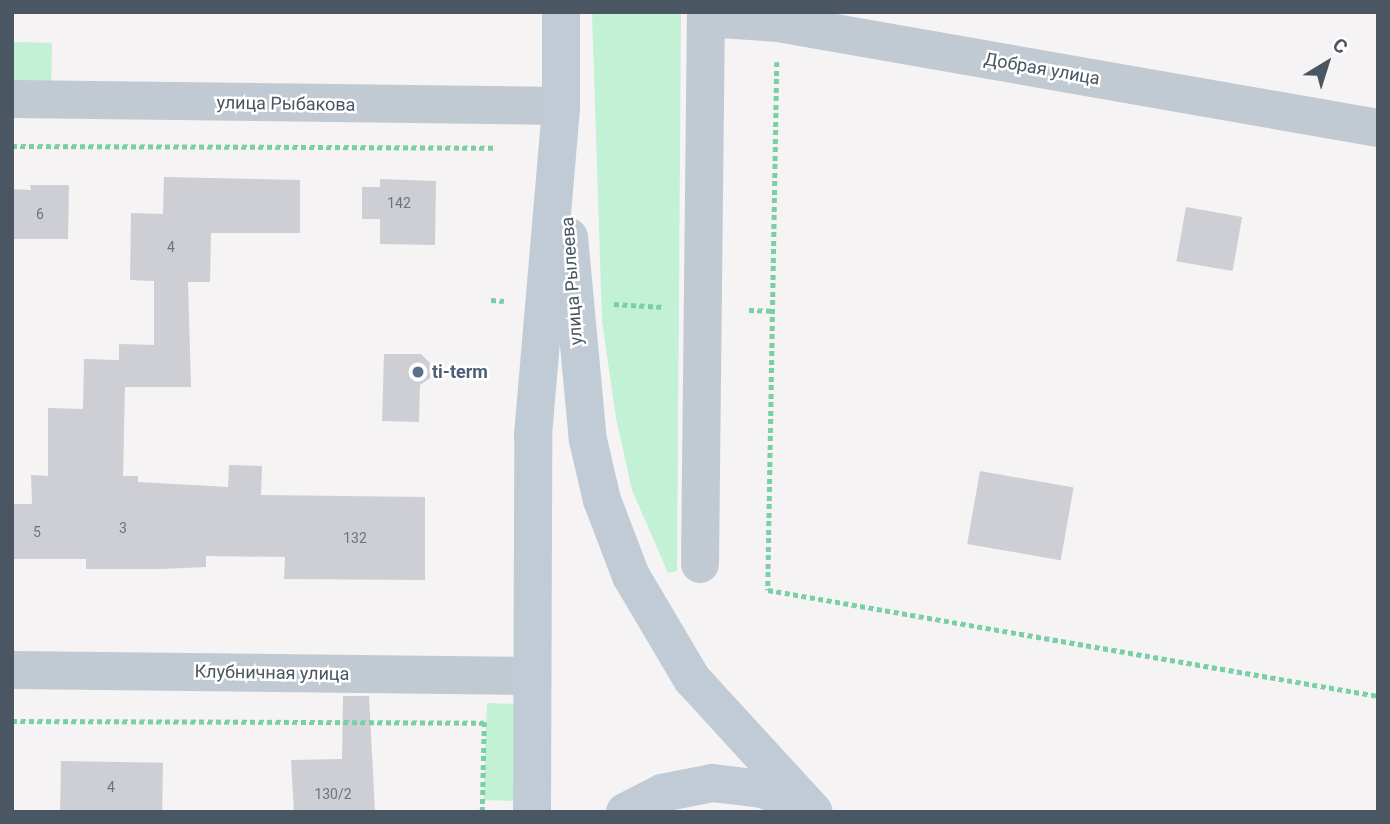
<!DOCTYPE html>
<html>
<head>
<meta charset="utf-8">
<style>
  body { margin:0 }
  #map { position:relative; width:1390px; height:824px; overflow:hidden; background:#f5f3f3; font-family:Roboto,sans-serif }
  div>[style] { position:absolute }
  .green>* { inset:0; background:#c3f1d5; transform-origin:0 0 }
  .building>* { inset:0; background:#cdcfd5; transform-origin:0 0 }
  .path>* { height:4.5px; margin-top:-2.25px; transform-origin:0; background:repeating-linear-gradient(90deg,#7ad0a6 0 5px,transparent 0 8.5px) }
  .street>* { height:38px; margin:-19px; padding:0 19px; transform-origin:19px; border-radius:19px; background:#c1cad2 }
  .secondary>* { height:38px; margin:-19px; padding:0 19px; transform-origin:19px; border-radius:19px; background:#c1cbd6 }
  .dots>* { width:19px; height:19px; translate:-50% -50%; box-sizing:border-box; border:4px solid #fff; border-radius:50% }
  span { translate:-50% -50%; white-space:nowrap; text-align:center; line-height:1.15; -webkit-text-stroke:5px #fff; paint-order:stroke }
  .number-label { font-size:14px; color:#6b747e }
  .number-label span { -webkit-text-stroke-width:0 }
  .street-label { font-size:18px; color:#4a5661 }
  .service-label { font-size:18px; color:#4e5e75; font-weight:700 }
  .left { translate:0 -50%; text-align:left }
  .frame { position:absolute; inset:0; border:14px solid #4a5661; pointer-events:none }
  .north { position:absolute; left:1292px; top:28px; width:70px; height:70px; -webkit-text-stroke:5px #fff; paint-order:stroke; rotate:38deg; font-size:19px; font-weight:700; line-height:28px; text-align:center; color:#4a5661 }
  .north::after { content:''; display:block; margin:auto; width:24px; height:32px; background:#4a5661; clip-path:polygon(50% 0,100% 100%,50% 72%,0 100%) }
</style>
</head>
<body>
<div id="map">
  <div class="green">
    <div style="clip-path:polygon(592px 12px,681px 12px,677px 571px,668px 573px,632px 490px,616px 418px,602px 321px)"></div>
    <div style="left:12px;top:42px;width:40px;height:45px;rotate:1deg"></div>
    <div style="left:487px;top:703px;width:38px;height:97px;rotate:2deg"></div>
  </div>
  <div class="building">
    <div style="clip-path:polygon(164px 177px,300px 180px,300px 233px,211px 233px,210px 282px,188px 282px,191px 387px,125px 387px,123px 476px,138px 476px,138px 482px,228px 487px,229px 465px,262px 466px,261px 495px,425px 497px,425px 580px,284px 579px,285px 557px,206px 556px,206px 567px,161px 569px,86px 569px,86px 559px,12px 559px,12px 504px,32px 504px,31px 475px,48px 476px,48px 408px,83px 409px,84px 359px,119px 360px,119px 344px,154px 345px,154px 281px,130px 280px,131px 213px,163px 214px)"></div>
    <div style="clip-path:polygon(380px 179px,436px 181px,435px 245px,380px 244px,380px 219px,362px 219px,362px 187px,380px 187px)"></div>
    <div style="clip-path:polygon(30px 185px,69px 185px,68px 239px,12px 239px,12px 189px,31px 190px)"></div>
    <div style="left:1186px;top:207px;width:57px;height:55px;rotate:10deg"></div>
    <div style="clip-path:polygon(384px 354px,421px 354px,430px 363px,430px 378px,420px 385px,419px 422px,382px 421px)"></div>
    <div style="left:980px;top:471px;width:95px;height:74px;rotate:10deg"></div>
    <div style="clip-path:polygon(343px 696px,369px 696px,375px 812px,294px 812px,291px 760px,342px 759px)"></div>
    <div style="left:61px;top:761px;width:102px;height:51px;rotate:1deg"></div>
  </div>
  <div class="path">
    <div style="left:777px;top:62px;width:528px;rotate:90.98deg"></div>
    <div style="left:768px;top:590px;width:619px;rotate:9.86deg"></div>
    <div style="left:12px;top:146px;width:481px;rotate:0.2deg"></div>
    <div style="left:491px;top:300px;width:13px;rotate:4deg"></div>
    <div style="left:614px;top:304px;width:50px;rotate:3.4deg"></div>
    <div style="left:749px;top:310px;width:24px;rotate:2deg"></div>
    <div style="left:12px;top:721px;width:472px;rotate:0.2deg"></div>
    <div style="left:482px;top:812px;width:90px;rotate:-88.7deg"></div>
  </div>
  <div class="street">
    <div style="left:706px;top:18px;width:72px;rotate:4deg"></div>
    <div style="left:778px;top:23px;width:609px;rotate:9.93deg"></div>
    <div style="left:12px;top:99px;width:549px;rotate:0.73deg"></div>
    <div style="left:700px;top:564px;width:552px;rotate:-89.38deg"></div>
    <div style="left:12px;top:670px;width:520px;rotate:0.66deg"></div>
  </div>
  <div class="secondary">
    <div style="left:569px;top:237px;width:204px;rotate:84.7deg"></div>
    <div style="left:588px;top:440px;width:62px;rotate:76.9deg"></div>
    <div style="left:602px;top:500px;width:81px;rotate:69.1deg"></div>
    <div style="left:631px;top:576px;width:120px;rotate:59.4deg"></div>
    <div style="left:692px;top:679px;width:180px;rotate:47.5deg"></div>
    <div style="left:532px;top:812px;width:377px;rotate:-89.8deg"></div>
    <div style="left:533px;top:435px;width:330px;rotate:-85.1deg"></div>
    <div style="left:561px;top:106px;width:94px;rotate:-90deg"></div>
    <div style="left:625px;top:812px;width:42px;rotate:-27.2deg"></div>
    <div style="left:662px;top:793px;width:51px;rotate:-11.3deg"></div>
    <div style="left:712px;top:783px;width:50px;rotate:6.8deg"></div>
    <div style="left:762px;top:789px;width:42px;rotate:22.3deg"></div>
  </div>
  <div class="dots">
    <div style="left:418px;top:372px;background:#5c6f8a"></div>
  </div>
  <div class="number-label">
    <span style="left:399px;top:203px">142</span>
    <span style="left:40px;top:214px">6</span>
    <span style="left:171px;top:247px">4</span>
    <span style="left:123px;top:528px">3</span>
    <span style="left:37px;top:532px">5</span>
    <span style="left:355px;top:538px">132</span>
    <span style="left:111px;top:787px">4</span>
    <span style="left:333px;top:794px">130/2</span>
  </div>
  <div class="street-label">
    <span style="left:1042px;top:69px;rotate:10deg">Добрая улица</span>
    <span style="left:286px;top:104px;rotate:1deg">улица Рыбакова</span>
    <span style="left:572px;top:281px;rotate:-94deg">улица Рылеева</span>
    <span style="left:272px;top:673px;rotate:1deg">Клубничная улица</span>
  </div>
  <div class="service-label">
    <span class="left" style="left:432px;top:372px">ti-term</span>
  </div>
  <div class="frame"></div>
  <div class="north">С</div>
</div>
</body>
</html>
